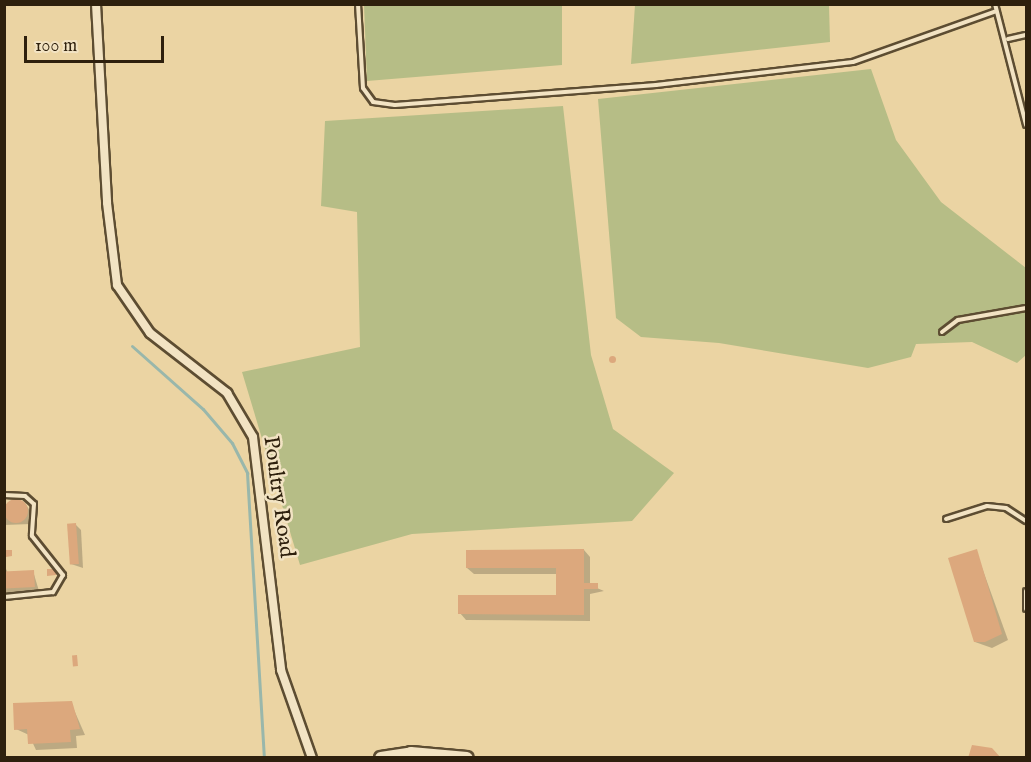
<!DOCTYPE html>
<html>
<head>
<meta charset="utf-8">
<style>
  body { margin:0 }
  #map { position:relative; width:1031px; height:762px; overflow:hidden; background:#ebd4a3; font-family:"IM FELL English",serif }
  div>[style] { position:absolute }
  .green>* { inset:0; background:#b6bd86 }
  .shadow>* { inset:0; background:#0003 }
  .stream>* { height:3px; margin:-1.5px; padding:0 1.5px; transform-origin:1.5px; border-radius:1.5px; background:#99b7ab }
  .building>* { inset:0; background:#dca87d; transform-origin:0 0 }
  .round { border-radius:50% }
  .roads { filter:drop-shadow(2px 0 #5d4d32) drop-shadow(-2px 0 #5d4d32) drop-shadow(0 2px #5d4d32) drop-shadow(0 -2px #5d4d32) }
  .lane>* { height:4px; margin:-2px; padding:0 2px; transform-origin:2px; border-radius:2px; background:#f2e3c3 }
  .street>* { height:8px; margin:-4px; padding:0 4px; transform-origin:4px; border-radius:4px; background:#f2e3c3 }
  .secondary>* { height:12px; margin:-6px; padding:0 6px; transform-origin:6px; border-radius:6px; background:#f2e3c3 }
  span { translate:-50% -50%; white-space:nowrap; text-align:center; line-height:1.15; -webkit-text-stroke:5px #f2e3c3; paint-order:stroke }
  .street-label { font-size:22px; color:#2e200d }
  .frame { position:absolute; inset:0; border:6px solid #2e200d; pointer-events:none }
  .scale { position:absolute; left:24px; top:36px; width:140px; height:27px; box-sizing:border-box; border:3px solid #2e200d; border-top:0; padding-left:8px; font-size:18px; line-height:21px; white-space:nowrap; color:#2e200d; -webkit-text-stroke:4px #f2e3c3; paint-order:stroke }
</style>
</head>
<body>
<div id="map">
  <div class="green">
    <div style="clip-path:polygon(364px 5px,562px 5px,562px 65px,367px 81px)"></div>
    <div style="clip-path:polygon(635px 5px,829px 5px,830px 42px,631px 64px)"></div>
    <div style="clip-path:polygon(871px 69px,896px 140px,941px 202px,1026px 268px,1026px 355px,1017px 363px,972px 342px,916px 344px,911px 357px,868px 368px,719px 343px,641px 337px,616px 318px,598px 99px)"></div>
    <div style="clip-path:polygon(563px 106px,591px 355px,613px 429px,674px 473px,632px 521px,412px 534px,300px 565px,242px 372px,360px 347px,357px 212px,321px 206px,325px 121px)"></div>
  </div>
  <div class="shadow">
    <div style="clip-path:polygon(25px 503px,35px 519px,31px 524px,4px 525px,4px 504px)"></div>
    <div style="clip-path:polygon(76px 525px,81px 530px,83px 568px,71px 564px)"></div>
    <div style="clip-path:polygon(584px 550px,590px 557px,590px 585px,604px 591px,590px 594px,590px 621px,466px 620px,460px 613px,557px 597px,557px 574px,474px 574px,467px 568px)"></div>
    <div style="clip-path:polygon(976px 551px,1008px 640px,992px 648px,975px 642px)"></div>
    <div style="clip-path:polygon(4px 565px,8px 573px,33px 571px,39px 591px,4px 593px)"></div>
    <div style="clip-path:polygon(71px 703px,85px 735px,76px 736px,77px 748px,36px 750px,29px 735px,16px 729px)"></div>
  </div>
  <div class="stream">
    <div style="left:132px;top:346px;width:95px;rotate:41.6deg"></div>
    <div style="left:203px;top:409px;width:45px;rotate:49.5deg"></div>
    <div style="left:232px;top:443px;width:34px;rotate:63deg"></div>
    <div style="left:247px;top:473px;width:286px;rotate:86.6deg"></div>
  </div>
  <div class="building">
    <div class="round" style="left:608.5px;top:355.5px;width:7px;height:7px"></div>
    <div class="round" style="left:4px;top:499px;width:24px;height:24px"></div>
    <div style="left:76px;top:523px;width:41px;height:9px;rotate:86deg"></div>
    <div style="clip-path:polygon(584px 549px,584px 583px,598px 583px,598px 589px,584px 589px,584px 615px,458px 614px,458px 595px,556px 595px,556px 568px,466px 568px,466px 550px)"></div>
    <div style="clip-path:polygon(977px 549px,1002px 634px,985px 642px,974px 642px,948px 558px)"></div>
    <div style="clip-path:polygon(5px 550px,12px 550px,12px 556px,6px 557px)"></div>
    <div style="clip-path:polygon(47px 569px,56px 569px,56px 575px,47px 576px)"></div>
    <div style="left:34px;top:570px;width:17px;height:30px;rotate:87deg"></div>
    <div style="left:77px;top:655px;width:11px;height:5px;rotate:85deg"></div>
    <div style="clip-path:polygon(72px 701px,80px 729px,70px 730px,71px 742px,28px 744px,27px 729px,14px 730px,13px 703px)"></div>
    <div style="clip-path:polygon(972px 745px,992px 748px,1001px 758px,968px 758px)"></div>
  </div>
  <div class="roads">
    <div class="lane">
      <div style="left:358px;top:4px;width:84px;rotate:86.6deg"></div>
      <div style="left:363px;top:88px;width:17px;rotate:54deg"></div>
      <div style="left:373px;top:102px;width:22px;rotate:8deg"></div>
      <div style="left:395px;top:105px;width:262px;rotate:-4.4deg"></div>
      <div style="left:656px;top:85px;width:198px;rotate:-6.7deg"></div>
      <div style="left:853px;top:62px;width:152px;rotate:-19.6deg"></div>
      <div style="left:995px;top:4px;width:125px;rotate:75.6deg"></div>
      <div style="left:1008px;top:39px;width:18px;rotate:-13deg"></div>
      <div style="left:942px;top:332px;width:20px;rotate:-37deg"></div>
      <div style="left:958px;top:320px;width:69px;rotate:-10deg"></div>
      <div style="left:4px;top:495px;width:21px;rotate:3deg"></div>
      <div style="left:25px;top:496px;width:12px;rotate:42deg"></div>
      <div style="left:34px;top:504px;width:32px;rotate:94deg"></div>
      <div style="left:32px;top:536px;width:50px;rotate:51.5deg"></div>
      <div style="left:63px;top:575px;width:20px;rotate:120deg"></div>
      <div style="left:53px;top:592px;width:49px;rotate:174.2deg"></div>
      <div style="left:946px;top:519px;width:43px;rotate:-17.6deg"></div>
      <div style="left:987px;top:506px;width:19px;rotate:6deg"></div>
      <div style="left:1006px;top:508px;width:24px;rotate:33deg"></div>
      <div style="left:1026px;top:591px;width:18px;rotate:90deg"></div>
    </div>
    <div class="street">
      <div style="left:96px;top:4px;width:199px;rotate:86.8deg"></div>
      <div style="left:107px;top:203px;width:83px;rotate:83deg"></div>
      <div style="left:117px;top:285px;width:58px;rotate:55.5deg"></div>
      <div style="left:150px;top:333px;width:98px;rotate:37.9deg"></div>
      <div style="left:227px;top:393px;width:51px;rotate:59.4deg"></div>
      <div style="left:253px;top:437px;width:235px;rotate:83.1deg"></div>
      <div style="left:281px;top:670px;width:93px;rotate:70.6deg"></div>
    </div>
    <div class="secondary">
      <div style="left:381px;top:758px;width:30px;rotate:-9deg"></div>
      <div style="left:411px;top:753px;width:56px;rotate:5.1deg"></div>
    </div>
  </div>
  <div class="street-label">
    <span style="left:278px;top:497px;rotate:82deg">Poultry Road</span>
  </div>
  <div class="frame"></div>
  <div class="scale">100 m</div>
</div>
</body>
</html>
